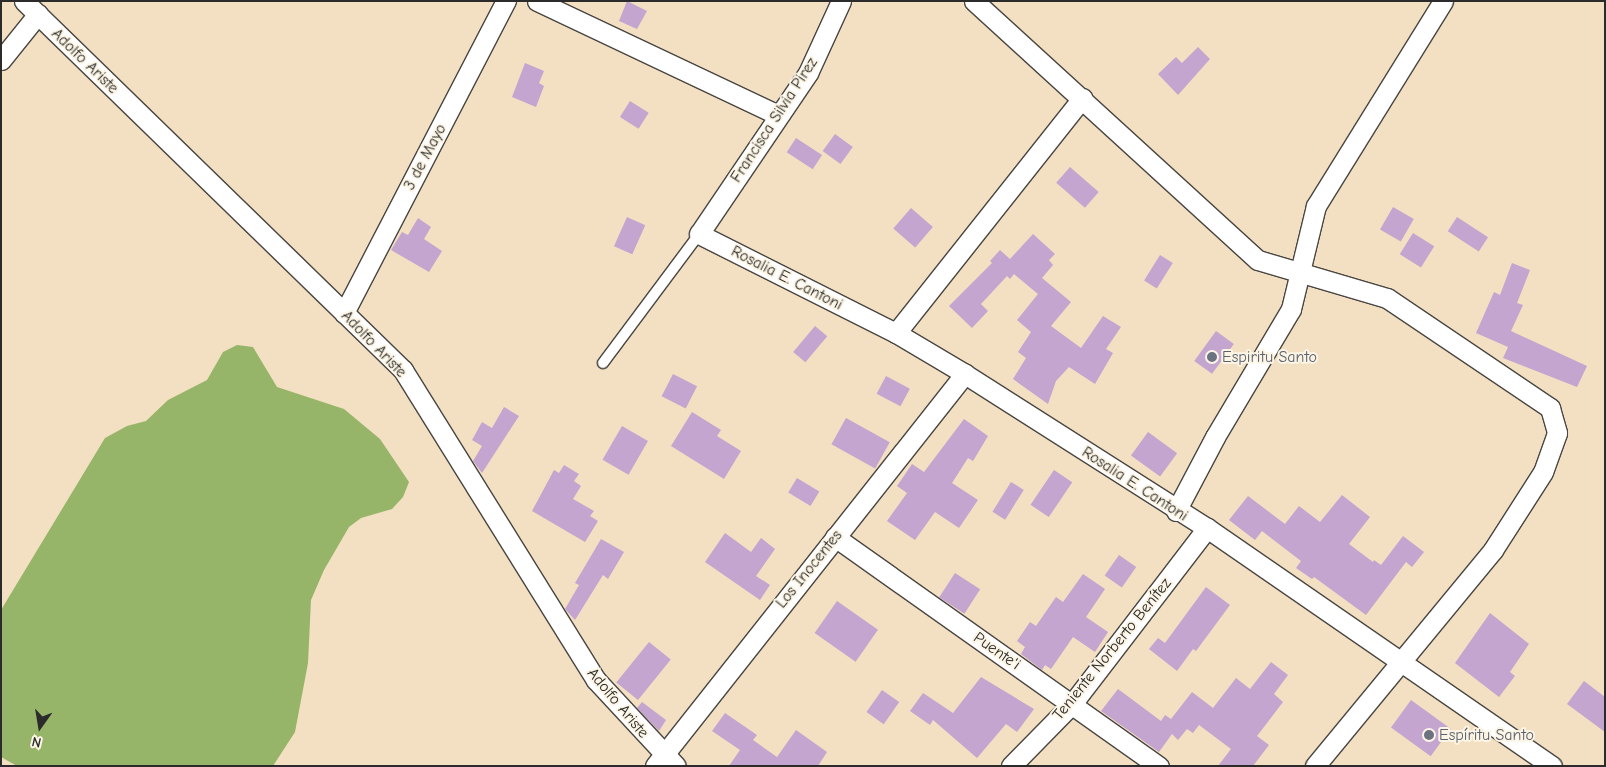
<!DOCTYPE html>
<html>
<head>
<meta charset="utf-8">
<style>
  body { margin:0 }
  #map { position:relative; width:1606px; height:767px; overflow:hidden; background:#f3dfc2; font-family:"Comic Neue",sans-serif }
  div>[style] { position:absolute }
  .forest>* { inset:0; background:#96b568 }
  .building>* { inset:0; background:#c3a5d0; transform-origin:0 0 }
  .roads { filter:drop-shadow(1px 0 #494642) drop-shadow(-1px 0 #494642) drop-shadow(0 1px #494642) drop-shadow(0 -1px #494642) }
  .service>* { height:10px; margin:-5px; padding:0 5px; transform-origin:5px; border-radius:5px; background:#fff }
  .minor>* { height:19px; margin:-9.5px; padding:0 9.5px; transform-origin:9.5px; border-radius:9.5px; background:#fff }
  .dots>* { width:14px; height:14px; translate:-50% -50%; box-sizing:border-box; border:2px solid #fcf5e5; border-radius:50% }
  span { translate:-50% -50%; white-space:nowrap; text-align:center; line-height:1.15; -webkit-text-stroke:4px #fcf5e5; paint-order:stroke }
  .street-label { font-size:16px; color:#2b2b2b }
  .worship-label { font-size:16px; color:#5b616d }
  .left { translate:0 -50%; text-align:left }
  .frame { position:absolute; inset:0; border:2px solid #2b2b2b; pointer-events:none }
  .north { position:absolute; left:15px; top:702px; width:50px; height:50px; -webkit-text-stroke:4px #fcf5e5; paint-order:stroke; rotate:193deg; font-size:14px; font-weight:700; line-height:20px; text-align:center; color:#2b2b2b }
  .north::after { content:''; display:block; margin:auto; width:18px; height:22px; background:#2b2b2b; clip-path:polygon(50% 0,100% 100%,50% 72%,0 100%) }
</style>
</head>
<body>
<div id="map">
  <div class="forest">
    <div style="clip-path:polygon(237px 345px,253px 347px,277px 387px,344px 409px,380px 439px,409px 482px,403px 497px,392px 509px,361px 518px,349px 527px,324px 570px,311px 600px,308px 663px,295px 732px,273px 766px,17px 766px,1px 757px,1px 610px,105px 438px,127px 426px,146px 421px,168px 400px,207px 380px,223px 352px)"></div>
  </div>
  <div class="building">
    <div style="clip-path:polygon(627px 1px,647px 11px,637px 29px,619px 21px)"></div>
    <div style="clip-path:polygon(1198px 47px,1210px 59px,1178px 95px,1158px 74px,1176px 57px,1182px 63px)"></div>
    <div style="clip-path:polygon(525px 63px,544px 71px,539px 83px,544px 86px,536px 107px,512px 97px)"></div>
    <div style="left:630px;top:101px;width:22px;height:19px;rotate:32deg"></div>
    <div style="left:835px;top:134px;width:22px;height:21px;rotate:36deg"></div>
    <div style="left:796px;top:138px;width:31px;height:17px;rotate:33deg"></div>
    <div style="left:1070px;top:167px;width:38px;height:21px;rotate:41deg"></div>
    <div style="left:1393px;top:207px;width:24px;height:26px;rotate:30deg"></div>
    <div style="left:911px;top:208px;width:29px;height:27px;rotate:41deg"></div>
    <div style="left:627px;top:217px;width:20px;height:32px;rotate:24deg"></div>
    <div style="left:1457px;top:217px;width:37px;height:17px;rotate:33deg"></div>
    <div style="clip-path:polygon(418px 218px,431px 227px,424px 239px,442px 251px,429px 272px,391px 250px,402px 232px,408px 235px)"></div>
    <div style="left:1413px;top:233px;width:25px;height:25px;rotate:32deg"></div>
    <div style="clip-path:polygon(1033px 234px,1055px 254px,1049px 260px,1053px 265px,1042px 278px,1071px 302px,1051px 326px,1081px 348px,1103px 316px,1121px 327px,1106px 349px,1113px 353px,1095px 384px,1069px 367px,1056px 381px,1048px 404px,1013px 379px,1026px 358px,1018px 352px,1031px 332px,1017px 320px,1038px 294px,1014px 274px,1010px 279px,1007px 276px,981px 304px,988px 311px,972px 328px,949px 306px,992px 263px,990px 261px,1000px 250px,1010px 259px)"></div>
    <div style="left:1160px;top:255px;width:15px;height:30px;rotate:32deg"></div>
    <div style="clip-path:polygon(1512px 263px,1530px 270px,1517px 303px,1523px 305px,1511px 331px,1587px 366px,1577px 387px,1503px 358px,1508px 347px,1476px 333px,1494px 292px,1500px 295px)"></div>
    <div style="left:815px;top:326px;width:16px;height:34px;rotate:40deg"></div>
    <div style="left:1216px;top:331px;width:22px;height:37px;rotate:36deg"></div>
    <div style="left:673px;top:374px;width:27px;height:25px;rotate:27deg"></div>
    <div style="left:886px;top:376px;width:27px;height:20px;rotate:28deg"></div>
    <div style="clip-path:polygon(504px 407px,519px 416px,482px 473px,473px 461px,482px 446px,472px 440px,482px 422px,492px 428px)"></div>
    <div style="clip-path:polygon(692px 412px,721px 430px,717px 436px,741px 451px,724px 479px,671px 446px)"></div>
    <div style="left:846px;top:418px;width:50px;height:30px;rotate:29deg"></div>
    <div style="clip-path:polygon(964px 419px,988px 436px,973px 461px,968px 458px,952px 483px,978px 500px,959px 528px,935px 512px,915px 540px,887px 521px,907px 493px,897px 486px,912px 464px,924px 472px)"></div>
    <div style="left:622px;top:426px;width:30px;height:39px;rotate:30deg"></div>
    <div style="left:1148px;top:432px;width:36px;height:29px;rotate:36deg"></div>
    <div style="clip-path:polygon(564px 465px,579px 474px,574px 481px,581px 486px,573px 499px,594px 511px,590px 516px,598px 521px,585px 542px,532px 511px,554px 470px,559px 473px)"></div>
    <div style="left:1054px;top:470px;width:22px;height:42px;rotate:34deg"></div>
    <div style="left:797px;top:478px;width:26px;height:17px;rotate:31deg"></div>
    <div style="left:1011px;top:482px;width:15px;height:35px;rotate:32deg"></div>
    <div style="clip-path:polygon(1342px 495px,1370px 517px,1349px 544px,1373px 562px,1374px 560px,1381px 565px,1403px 536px,1424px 552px,1412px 567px,1406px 562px,1366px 615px,1314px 577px,1312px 579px,1296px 568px,1301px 561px,1262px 531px,1255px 540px,1229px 520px,1248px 496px,1285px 524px,1299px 506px,1320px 522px)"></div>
    <div style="clip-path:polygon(725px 533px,751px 552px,761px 538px,775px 549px,756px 576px,770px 585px,760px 600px,705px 562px)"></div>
    <div style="clip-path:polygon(601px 539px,624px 552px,608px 579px,603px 575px,575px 620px,565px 609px,579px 585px,575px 583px)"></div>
    <div style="left:1119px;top:555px;width:21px;height:25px;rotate:35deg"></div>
    <div style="left:955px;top:573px;width:30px;height:29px;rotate:33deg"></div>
    <div style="clip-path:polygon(1083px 574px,1105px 589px,1086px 617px,1108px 632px,1095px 652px,1073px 637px,1051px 669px,1045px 665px,1042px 670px,1021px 654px,1025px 647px,1017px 641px,1030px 622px,1036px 626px,1056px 597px,1063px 602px)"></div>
    <div style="clip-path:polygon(1206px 587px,1230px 605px,1196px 651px,1193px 649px,1177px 671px,1149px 649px,1158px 638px,1165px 643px)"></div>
    <div style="left:837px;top:601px;width:50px;height:39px;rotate:35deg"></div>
    <div style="clip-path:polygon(1490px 613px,1529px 644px,1510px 672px,1515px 676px,1499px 697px,1455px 663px)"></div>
    <div style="left:649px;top:642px;width:28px;height:52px;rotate:39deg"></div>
    <div style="clip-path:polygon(1271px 662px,1288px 675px,1274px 694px,1283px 702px,1257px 736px,1269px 745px,1253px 766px,1218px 766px,1231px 749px,1199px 725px,1193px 733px,1187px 729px,1178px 740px,1172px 734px,1159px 752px,1101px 711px,1118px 689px,1161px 721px,1165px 715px,1171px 719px,1192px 692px,1213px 708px,1236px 678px,1250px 689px)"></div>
    <div style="clip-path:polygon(981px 677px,1034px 709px,1017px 732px,1006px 724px,977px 758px,933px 720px,930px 725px,910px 711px,923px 693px,953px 713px)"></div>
    <div style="clip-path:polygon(1584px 681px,1605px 697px,1605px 732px,1567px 704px)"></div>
    <div style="left:882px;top:690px;width:21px;height:27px;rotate:35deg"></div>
    <div style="left:1411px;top:700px;width:49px;height:34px;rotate:36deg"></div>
    <div style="clip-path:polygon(642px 702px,666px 720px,659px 731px,637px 708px)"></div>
    <div style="clip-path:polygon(725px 713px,757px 735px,753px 740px,777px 757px,796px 730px,827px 752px,818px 766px,729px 766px,740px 750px,712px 731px)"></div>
  </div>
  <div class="roads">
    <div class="service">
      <div style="left:603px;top:363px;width:161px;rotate:-53.3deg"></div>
    </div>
    <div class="minor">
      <div style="left:24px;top:1px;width:529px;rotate:44.23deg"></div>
      <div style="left:403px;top:370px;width:365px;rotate:58.1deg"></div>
      <div style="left:596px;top:680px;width:117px;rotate:47.1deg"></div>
      <div style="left:537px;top:1px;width:267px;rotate:25.3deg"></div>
      <div style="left:841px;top:1px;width:79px;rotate:114.6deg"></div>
      <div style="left:808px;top:73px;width:194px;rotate:124.1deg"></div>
      <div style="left:699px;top:234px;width:220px;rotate:26.7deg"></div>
      <div style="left:896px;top:333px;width:80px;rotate:30.7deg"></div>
      <div style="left:965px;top:374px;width:287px;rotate:32.5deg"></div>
      <div style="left:1207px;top:528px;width:419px;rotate:34.6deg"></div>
      <div style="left:974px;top:1px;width:384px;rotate:42.4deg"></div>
      <div style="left:1258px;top:260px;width:134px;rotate:16.4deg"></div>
      <div style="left:1387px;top:298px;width:197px;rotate:34deg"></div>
      <div style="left:1550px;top:408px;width:26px;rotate:74deg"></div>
      <div style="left:1557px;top:433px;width:41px;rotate:109.7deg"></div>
      <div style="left:1543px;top:472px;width:93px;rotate:122.7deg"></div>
      <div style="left:1493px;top:550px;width:280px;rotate:129.5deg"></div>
      <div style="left:1px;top:60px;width:59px;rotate:-51.2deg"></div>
      <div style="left:344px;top:313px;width:352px;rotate:-62.6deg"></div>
      <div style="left:896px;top:333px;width:300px;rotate:-51.6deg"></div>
      <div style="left:1176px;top:511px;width:84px;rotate:-62.2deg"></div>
      <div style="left:1215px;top:437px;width:149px;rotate:-59.3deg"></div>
      <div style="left:1291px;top:309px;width:106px;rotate:-76.4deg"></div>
      <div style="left:1316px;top:206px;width:241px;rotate:-58.2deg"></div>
      <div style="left:835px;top:537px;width:397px;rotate:35.3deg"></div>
      <div style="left:655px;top:766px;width:500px;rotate:-51.7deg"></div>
      <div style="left:1011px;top:766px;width:87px;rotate:-45.5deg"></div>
      <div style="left:1072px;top:704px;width:222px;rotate:-52.5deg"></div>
    </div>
  </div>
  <div class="dots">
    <div style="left:1212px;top:357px;background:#6b7280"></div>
    <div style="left:1429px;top:735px;background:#6b7280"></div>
  </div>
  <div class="street-label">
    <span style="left:85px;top:61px;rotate:44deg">Adolfo Ariste</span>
    <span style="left:774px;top:120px;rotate:-57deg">Francisca Silvia Pirez</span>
    <span style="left:425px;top:157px;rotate:-62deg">3 de Mayo</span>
    <span style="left:787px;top:278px;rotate:27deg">Rosalia E. Cantoni</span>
    <span style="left:374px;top:344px;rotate:46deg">Adolfo Ariste</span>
    <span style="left:1135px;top:484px;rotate:33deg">Rosalia E. Cantoni</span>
    <span style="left:809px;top:569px;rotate:-51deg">Los Inocentes</span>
    <span style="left:1112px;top:649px;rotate:-51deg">Teniente Norberto Benítez</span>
    <span style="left:997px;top:651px;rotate:35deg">Puente'i</span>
    <span style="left:618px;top:703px;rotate:50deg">Adolfo Ariste</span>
  </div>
  <div class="worship-label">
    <span class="left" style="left:1222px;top:357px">Espiritu Santo</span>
    <span class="left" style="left:1439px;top:735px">Espíritu Santo</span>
  </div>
  <div class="frame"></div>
  <div class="north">N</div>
</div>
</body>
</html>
